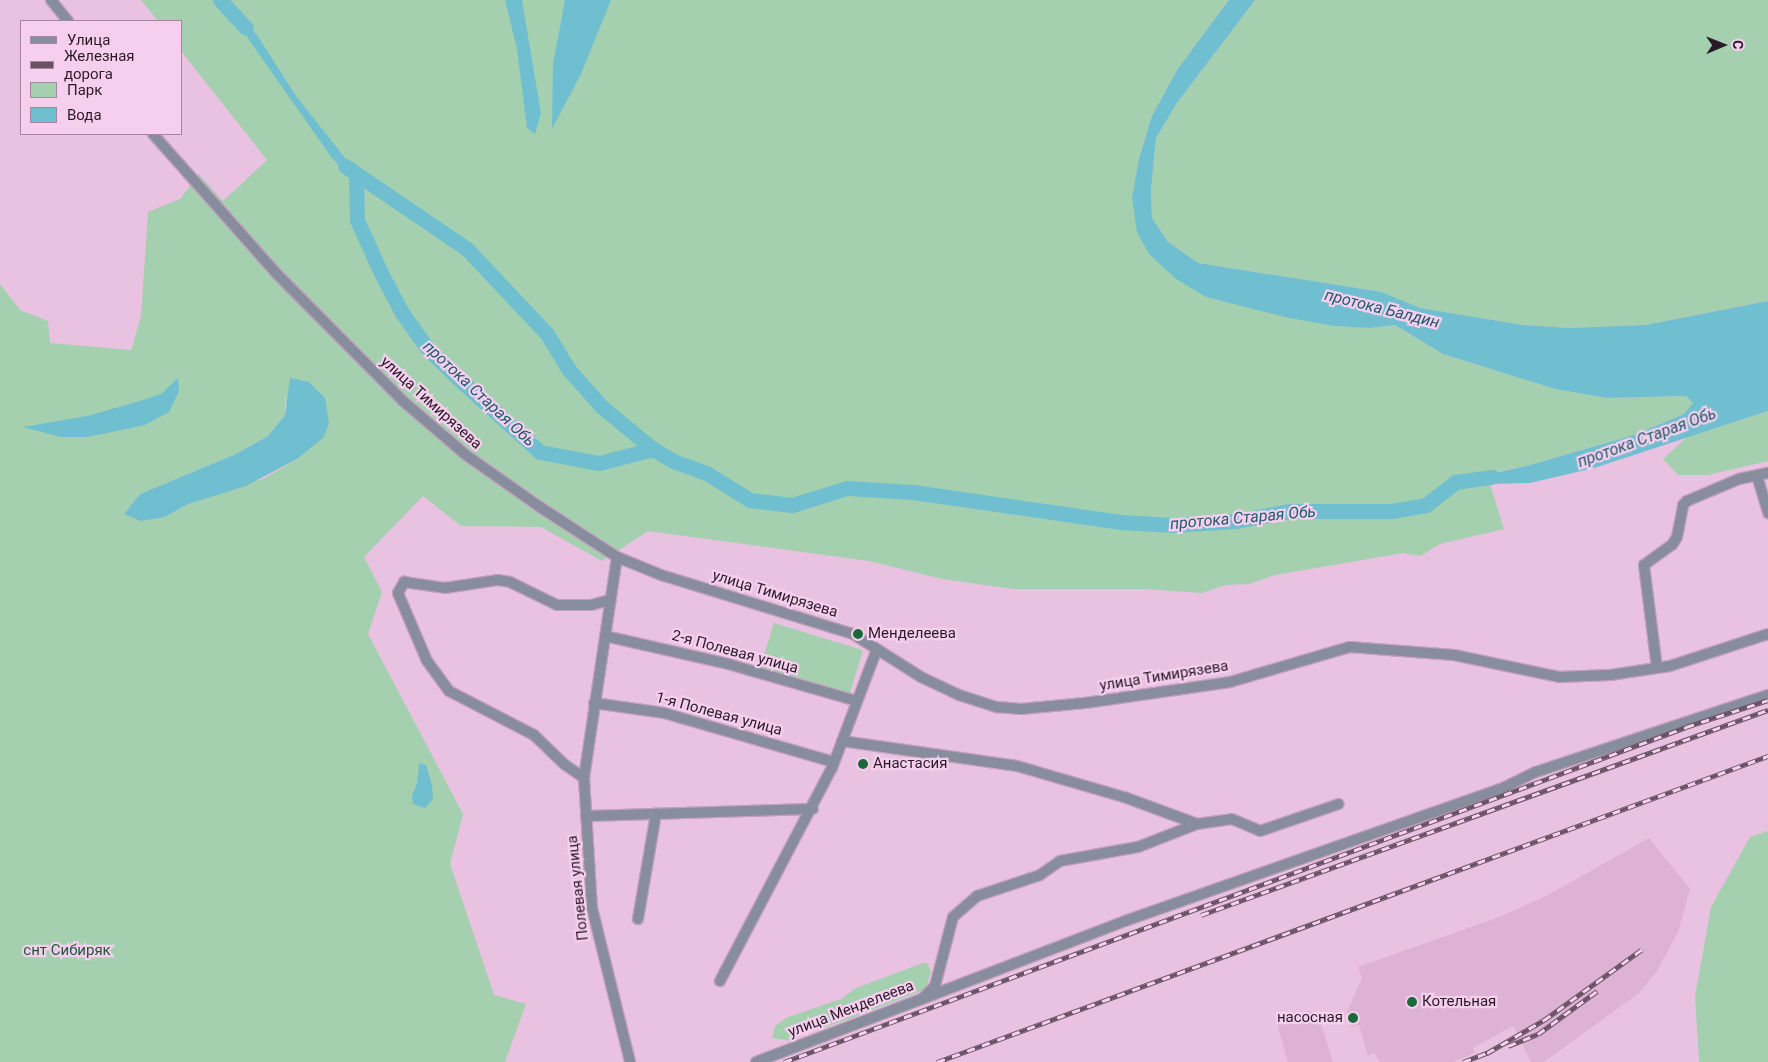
<!DOCTYPE html>
<html>
<head>
<meta charset="utf-8">
<style>
  body { margin:0 }
  #map { position:relative; width:1768px; height:1062px; overflow:hidden; background:#e9c2e1; font-family:Roboto,sans-serif }
  div>[style] { position:absolute }
  .built>* { inset:0; background:#ddb2d4 }
  .green>* { inset:0; background:#a4d0b0; transform-origin:0 0 }
  .water>* { inset:0; background:#70bfd0 }
  .river>* { height:15px; margin:-7.5px; padding:0 7.5px; transform-origin:7.5px; border-radius:7.5px; background:#70bfd0 }
  .roads { filter:drop-shadow(1px 0 #c3a1bc) drop-shadow(-1px 0 #c3a1bc) drop-shadow(0 1px #c3a1bc) drop-shadow(0 -1px #c3a1bc) }
  .minor>* { height:10px; margin:-5px; padding:0 5px; transform-origin:5px; border-radius:5px; background:#888d9e }
  .rail>* { height:4.5px; margin-top:-2.25px; transform-origin:0; background:repeating-linear-gradient(90deg,#f6cfee 0 8px,#685163 0 16px); box-sizing:border-box; border-block:1px solid #685163 }
  .dots>* { width:14px; height:14px; translate:-50% -50%; box-sizing:border-box; border:2px solid #f6cfee; border-radius:50% }
  span { translate:-50% -50%; white-space:nowrap; text-align:center; line-height:1.15; -webkit-text-stroke:4.5px #f6cfee; paint-order:stroke }
  .street-label { font-size:15px; color:#2a1c27 }
  .poi-label { font-size:15px; color:#2a1c27 }
  .left { translate:0 -50%; text-align:left }
  .right { translate:-100% -50%; text-align:right }
  .park-label { font-size:15px; color:#1c5a34 }
  .water-label { font-size:16px; color:#1b5d6a; font-style:italic }
  .legend { position:absolute; left:20px; top:20px; width:162px; height:115px; box-sizing:border-box; background:#f6cfee; border:1px solid #a4879e; margin:0; padding:6px 9px; list-style:none; font-size:15px; color:#2a1c27 }
  .legend li { display:flex; align-items:center; gap:10px; height:25px }
  .legend b { width:25px; border:1px solid #a4879e }
  .north { position:absolute; left:1698px; top:20px; width:50px; height:50px; -webkit-text-stroke:4px #f6cfee; paint-order:stroke; rotate:89deg; font-size:14px; font-weight:700; line-height:20px; text-align:center; color:#2a1c27 }
  .north::after { content:''; display:block; margin:auto; width:18px; height:22px; background:#2a1c27; clip-path:polygon(50% 0,100% 100%,50% 72%,0 100%) }
</style>
</head>
<body>
<div id="map">
  <div class="built">
    <div style="clip-path:polygon(1649px 838px,1690px 889px,1678px 932px,1657px 971px,1639px 993px,1544px 1062px,1531px 1062px,1513px 1026px,1473px 1048px,1475px 1053px,1453px 1062px,1380px 1062px,1374px 1053px,1368px 1056px,1359px 1025px,1351px 1027px,1347px 1012px,1362px 978px,1358px 967px,1502px 916px,1548px 895px)"></div>
    <div style="clip-path:polygon(1308px 1011px,1318px 1014px,1333px 1062px,1288px 1062px,1276px 1020px)"></div>
  </div>
  <div class="green">
    <div style="clip-path:polygon(evenodd,141px 0,1229px 0,1177px 70px,1152px 116px,1139px 158px,1132px 198px,1206px 297px,1334px 326px,1370px 328px,1395px 325px,1443px 354px,1555px 389px,1607px 398px,1686px 396px,1694px 404px,1684px 414px,1634px 435px,1530px 465px,1468px 478px,1490px 484px,1504px 529px,1440px 544px,1420px 556px,1403px 553px,1275px 575px,1249px 584px,1226px 585px,1202px 593px,1143px 589px,1013px 589px,942px 579px,869px 561px,648px 531px,602px 561px,541px 527px,461px 526px,423px 496px,364px 557px,382px 592px,368px 634px,463px 814px,450px 864px,494px 995px,526px 1004px,505px 1062px,0 1062px,0 284px,20px 310px,48px 321px,50px 343px,131px 350px,141px 316px,148px 212px,180px 199px,199px 174px,223px 201px,267px 160px,181px 51px,181px 21px,158px 21px,141px 0,285px 396px,297px 459px,265px 478px,188px 504px,165px 517px,124px 514px,140px 494px,236px 454px,268px 436px,285px 415px,285px 396px)"></div>
    <div style="clip-path:polygon(1255px 0,1768px 0,1768px 301px,1645px 325px,1569px 328px,1523px 325px,1420px 308px,1382px 292px,1198px 263px,1167px 241px,1152px 218px,1151px 190px,1156px 138px,1177px 103px)"></div>
    <div style="clip-path:polygon(1768px 411px,1768px 461px,1708px 475px,1678px 475px,1663px 459px,1686px 438px)"></div>
    <div style="left:774px;top:623px;width:93px;height:47px;rotate:17deg"></div>
    <div style="clip-path:polygon(1768px 831px,1768px 1062px,1699px 1062px,1695px 996px,1711px 907px,1750px 837px)"></div>
    <div style="clip-path:polygon(923px 963px,927px 963px,931px 971px,926px 989px,862px 1014px,821px 1029px,806px 1030px,792px 1041px,772px 1038px,775px 1026px,788px 1017px,841px 999px,856px 988px)"></div>
  </div>
  <div class="water">
    <div style="clip-path:polygon(505px 0,522px 0,541px 113px,535px 134px,527px 128px,517px 49px)"></div>
    <div style="clip-path:polygon(565px 0,611px 0,581px 74px,552px 129px,553px 64px)"></div>
    <div style="clip-path:polygon(1229px 0,1255px 0,1177px 103px,1156px 138px,1151px 190px,1152px 218px,1167px 241px,1198px 263px,1382px 292px,1420px 308px,1523px 325px,1569px 328px,1645px 325px,1768px 301px,1768px 411px,1594px 468px,1530px 483px,1490px 484px,1467px 479px,1530px 465px,1634px 435px,1684px 414px,1693px 403px,1686px 396px,1607px 398px,1555px 389px,1443px 354px,1395px 325px,1370px 328px,1334px 326px,1285px 317px,1206px 297px,1176px 279px,1149px 254px,1137px 232px,1132px 198px,1139px 158px,1152px 116px,1177px 70px)"></div>
    <div style="clip-path:polygon(235px 13px,257px 35px,296px 96px,357px 173px,359px 179px,351px 178px,332px 158px,249px 40px)"></div>
    <div style="clip-path:polygon(178px 378px,179px 391px,169px 412px,145px 425px,88px 437px,61px 437px,23px 427px,87px 416px,140px 401px,161px 394px)"></div>
    <div style="clip-path:polygon(290px 378px,309px 382px,325px 398px,329px 423px,324px 437px,297px 459px,246px 486px,188px 504px,165px 517px,141px 521px,124px 514px,140px 494px,236px 454px,268px 436px,285px 415px)"></div>
    <div style="clip-path:polygon(419px 763px,426px 765px,432px 785px,433px 799px,425px 808px,413px 804px,412px 796px,417px 784px)"></div>
  </div>
  <div class="river">
    <div style="left:220px;top:0;width:38px;rotate:47deg"></div>
    <div style="left:345px;top:166px;width:148px;rotate:34.2deg"></div>
    <div style="left:467px;top:249px;width:117px;rotate:46.7deg"></div>
    <div style="left:547px;top:334px;width:42px;rotate:58.6deg"></div>
    <div style="left:569px;top:370px;width:50px;rotate:48.3deg"></div>
    <div style="left:602px;top:407px;width:66px;rotate:39.5deg"></div>
    <div style="left:653px;top:449px;width:23px;rotate:31deg"></div>
    <div style="left:673px;top:461px;width:37px;rotate:20deg"></div>
    <div style="left:708px;top:474px;width:49px;rotate:31.8deg"></div>
    <div style="left:750px;top:500px;width:42px;rotate:6.8deg"></div>
    <div style="left:792px;top:505px;width:58px;rotate:-17.2deg"></div>
    <div style="left:847px;top:488px;width:66px;rotate:3.5deg"></div>
    <div style="left:913px;top:492px;width:210px;rotate:8.2deg"></div>
    <div style="left:1121px;top:522px;width:52px;rotate:3.3deg"></div>
    <div style="left:1173px;top:525px;width:62px;rotate:-3.7deg"></div>
    <div style="left:1235px;top:521px;width:56px;rotate:-10.3deg"></div>
    <div style="left:1290px;top:511px;width:102px"></div>
    <div style="left:1392px;top:511px;width:35px;rotate:-10deg"></div>
    <div style="left:1426px;top:505px;width:37px;rotate:-38deg"></div>
    <div style="left:1455px;top:482px;width:37px;rotate:-8deg"></div>
    <div style="left:356px;top:176px;width:44px;rotate:88.7deg"></div>
    <div style="left:357px;top:220px;width:58px;rotate:65.6deg"></div>
    <div style="left:381px;top:273px;width:45px;rotate:62.3deg"></div>
    <div style="left:402px;top:313px;width:44px;rotate:54.2deg"></div>
    <div style="left:428px;top:349px;width:47px;rotate:44.1deg"></div>
    <div style="left:462px;top:382px;width:105px;rotate:41.9deg"></div>
    <div style="left:540px;top:452px;width:60px;rotate:10.6deg"></div>
    <div style="left:599px;top:463px;width:56px;rotate:-14.5deg"></div>
  </div>
  <div class="roads">
    <div class="minor">
      <div style="left:51px;top:0;width:27px;rotate:51deg"></div>
      <div style="left:153px;top:134px;width:184px;rotate:48.5deg"></div>
      <div style="left:275px;top:272px;width:182px;rotate:45.2deg"></div>
      <div style="left:403px;top:401px;width:83px;rotate:40.6deg"></div>
      <div style="left:466px;top:455px;width:90px;rotate:35.1deg"></div>
      <div style="left:540px;top:507px;width:92px;rotate:33deg"></div>
      <div style="left:617px;top:557px;width:48px;rotate:22.2deg"></div>
      <div style="left:661px;top:575px;width:201px;rotate:17.1deg"></div>
      <div style="left:853px;top:634px;width:80px;rotate:32.3deg"></div>
      <div style="left:921px;top:677px;width:42px;rotate:25.3deg"></div>
      <div style="left:959px;top:695px;width:40px;rotate:18deg"></div>
      <div style="left:997px;top:707px;width:24px;rotate:5deg"></div>
      <div style="left:1021px;top:709px;width:64px;rotate:-5.4deg"></div>
      <div style="left:1085px;top:703px;width:147px;rotate:-8.2deg"></div>
      <div style="left:1230px;top:682px;width:125px;rotate:-16.3deg"></div>
      <div style="left:1350px;top:647px;width:104px;rotate:4.4deg"></div>
      <div style="left:1454px;top:655px;width:107px;rotate:11.8deg"></div>
      <div style="left:1559px;top:677px;width:51px;rotate:-2.2deg"></div>
      <div style="left:1610px;top:675px;width:61px;rotate:-8.5deg"></div>
      <div style="left:1670px;top:666px;width:103px;rotate:-18.1deg"></div>
      <div style="left:1757px;top:476px;width:39px;rotate:73deg"></div>
      <div style="left:617px;top:557px;width:223px;rotate:98.5deg"></div>
      <div style="left:584px;top:778px;width:130px;rotate:86.5deg"></div>
      <div style="left:592px;top:908px;width:159px;rotate:76.1deg"></div>
      <div style="left:605px;top:636px;width:126px;rotate:12.8deg"></div>
      <div style="left:728px;top:664px;width:134px;rotate:16deg"></div>
      <div style="left:1657px;top:668px;width:104px;rotate:-97.2deg"></div>
      <div style="left:1644px;top:565px;width:34px;rotate:-36deg"></div>
      <div style="left:1672px;top:545px;width:9px;rotate:-58deg"></div>
      <div style="left:1677px;top:537px;width:33px;rotate:-79deg"></div>
      <div style="left:1683px;top:505px;width:6px;rotate:-45deg"></div>
      <div style="left:1687px;top:501px;width:56px;rotate:-22.9deg"></div>
      <div style="left:1739px;top:479px;width:30px;rotate:-12deg"></div>
      <div style="left:594px;top:703px;width:71px;rotate:8.1deg"></div>
      <div style="left:664px;top:713px;width:177px;rotate:16.1deg"></div>
      <div style="left:842px;top:741px;width:177px;rotate:8.1deg"></div>
      <div style="left:1017px;top:766px;width:111px;rotate:16.2deg"></div>
      <div style="left:1124px;top:797px;width:78px;rotate:20.3deg"></div>
      <div style="left:1197px;top:824px;width:35px;rotate:-8deg"></div>
      <div style="left:1232px;top:819px;width:30px;rotate:23deg"></div>
      <div style="left:1260px;top:831px;width:83px;rotate:-18.9deg"></div>
      <div style="left:584px;top:778px;width:24px;rotate:-145deg"></div>
      <div style="left:564px;top:764px;width:42px;rotate:-136deg"></div>
      <div style="left:534px;top:735px;width:96px;rotate:-152.6deg"></div>
      <div style="left:449px;top:691px;width:37px;rotate:-126deg"></div>
      <div style="left:427px;top:661px;width:74px;rotate:-113.1deg"></div>
      <div style="left:398px;top:593px;width:13px;rotate:-61deg"></div>
      <div style="left:404px;top:582px;width:41px;rotate:8.3deg"></div>
      <div style="left:445px;top:588px;width:54px;rotate:-8.6deg"></div>
      <div style="left:498px;top:580px;width:12px;rotate:9deg"></div>
      <div style="left:510px;top:582px;width:52px;rotate:26.1deg"></div>
      <div style="left:557px;top:605px;width:34px"></div>
      <div style="left:591px;top:605px;width:20px;rotate:-15deg"></div>
      <div style="left:586px;top:816px;width:227px;rotate:-1.8deg"></div>
      <div style="left:638px;top:919px;width:107px;rotate:-80.3deg"></div>
      <div style="left:720px;top:981px;width:241px;rotate:-62.3deg"></div>
      <div style="left:832px;top:768px;width:127px;rotate:-69.3deg"></div>
      <div style="left:922px;top:999px;width:217px;rotate:-21deg"></div>
      <div style="left:1125px;top:921px;width:403px;rotate:-19.4deg"></div>
      <div style="left:1505px;top:787px;width:34px;rotate:-26deg"></div>
      <div style="left:1536px;top:772px;width:244px;rotate:-18.4deg"></div>
      <div style="left:756px;top:1062px;width:178px;rotate:-20.8deg"></div>
      <div style="left:922px;top:999px;width:18px;rotate:-45deg"></div>
      <div style="left:935px;top:986px;width:71px;rotate:-75.4deg"></div>
      <div style="left:953px;top:917px;width:32px;rotate:-41deg"></div>
      <div style="left:977px;top:896px;width:66px;rotate:-18.4deg"></div>
      <div style="left:1040px;top:875px;width:24px;rotate:-35deg"></div>
      <div style="left:1060px;top:861px;width:79px;rotate:-10.2deg"></div>
      <div style="left:1138px;top:847px;width:63px;rotate:-21.3deg"></div>
    </div>
  </div>
  <div class="rail">
    <div style="left:1201px;top:915px;width:603px;rotate:-19.88deg"></div>
    <div style="left:1508px;top:1046px;width:32px;rotate:-22deg"></div>
    <div style="left:1538px;top:1034px;width:73px;rotate:-36.1deg"></div>
    <div style="left:784px;top:1062px;width:962px;rotate:-20.37deg"></div>
    <div style="left:1686px;top:727px;width:86px;rotate:-18.2deg"></div>
    <div style="left:937px;top:1062px;width:886px;rotate:-20.22deg"></div>
    <div style="left:1463px;top:1062px;width:26px;rotate:-21deg"></div>
    <div style="left:1487px;top:1053px;width:66px;rotate:-30.1deg"></div>
    <div style="left:1544px;top:1020px;width:120px;rotate:-35.8deg"></div>
  </div>
  <div class="dots">
    <div style="left:858px;top:634px;background:#186a3b"></div>
    <div style="left:863px;top:764px;background:#186a3b"></div>
    <div style="left:1412px;top:1002px;background:#186a3b"></div>
    <div style="left:1353px;top:1018px;background:#186a3b"></div>
  </div>
  <div class="street-label">
    <span style="left:431px;top:403px;rotate:42deg">улица Тимирязева</span>
    <span style="left:775px;top:594px;rotate:17deg">улица Тимирязева</span>
    <span style="left:735px;top:652px;rotate:15deg">2-я Полевая улица</span>
    <span style="left:1164px;top:676px;rotate:-9deg">улица Тимирязева</span>
    <span style="left:719px;top:714px;rotate:15deg">1-я Полевая улица</span>
    <span style="left:578px;top:888px;rotate:-96deg">Полевая улица</span>
    <span style="left:851px;top:1009px;rotate:-21deg">улица Менделеева</span>
  </div>
  <div class="poi-label">
    <span class="left" style="left:868px;top:634px">Менделеева</span>
    <span class="left" style="left:873px;top:764px">Анастасия</span>
    <span class="left" style="left:1422px;top:1002px">Котельная</span>
    <span class="right" style="left:1343px;top:1018px">насосная</span>
  </div>
  <div class="park-label">
    <span style="left:67px;top:951px">снт Сибиряк</span>
  </div>
  <div class="water-label">
    <span style="left:1382px;top:309px;rotate:14deg">протока Балдин</span>
    <span style="left:479px;top:394px;rotate:43deg">протока Старая Обь</span>
    <span style="left:1647px;top:438px;rotate:-20deg">протока Старая Обь</span>
    <span style="left:1243px;top:518px;rotate:-5deg">протока Старая Обь</span>
  </div>
  <ul class="legend">
  <li><b style="height:6px;background:#888d9e"></b>Улица</li>
  <li><b style="height:6px;background:#685163"></b>Железная дорога</li>
  <li><b style="height:14px;background:#a4d0b0"></b>Парк</li>
  <li><b style="height:14px;background:#70bfd0"></b>Вода</li>
  </ul>
  <div class="north">С</div>
</div>
</body>
</html>
